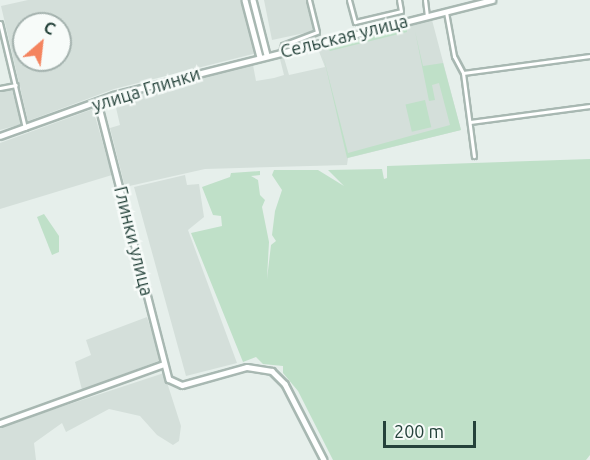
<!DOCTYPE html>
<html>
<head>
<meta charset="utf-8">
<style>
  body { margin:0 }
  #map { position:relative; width:590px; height:460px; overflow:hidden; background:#e6efeb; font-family:Ubuntu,sans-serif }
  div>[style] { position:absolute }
  .built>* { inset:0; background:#d4dfda }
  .green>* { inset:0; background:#bfe0c8; transform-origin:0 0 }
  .roads { filter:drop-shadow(2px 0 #a8b8b2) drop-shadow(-2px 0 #a8b8b2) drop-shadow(0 2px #a8b8b2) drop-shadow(0 -2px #a8b8b2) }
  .street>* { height:3px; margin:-1.5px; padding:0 1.5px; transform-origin:1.5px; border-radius:1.5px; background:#fff }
  .secondary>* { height:4.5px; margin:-2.25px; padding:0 2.25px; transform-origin:2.25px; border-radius:2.25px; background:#fff }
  span { translate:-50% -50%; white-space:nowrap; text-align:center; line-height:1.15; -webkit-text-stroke:5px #f7fbf9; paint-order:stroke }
  .street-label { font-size:18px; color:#24423a }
  .north { position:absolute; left:12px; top:12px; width:60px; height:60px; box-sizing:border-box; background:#f7fbf9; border:2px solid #a3b1ad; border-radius:50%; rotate:28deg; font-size:16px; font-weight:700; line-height:24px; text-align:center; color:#24423a }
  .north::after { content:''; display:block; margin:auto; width:21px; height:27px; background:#f4845f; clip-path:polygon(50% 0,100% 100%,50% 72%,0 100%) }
  .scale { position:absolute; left:383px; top:421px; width:93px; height:27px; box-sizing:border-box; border:3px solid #24423a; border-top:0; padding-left:8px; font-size:18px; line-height:21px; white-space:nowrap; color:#24423a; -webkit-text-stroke:4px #f7fbf9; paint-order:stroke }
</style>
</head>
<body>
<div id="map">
  <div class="built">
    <div style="clip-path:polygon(evenodd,28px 0,244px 0,257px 53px,114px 89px,28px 121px,1px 6px,28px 0,24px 24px,60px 24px,60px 60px,24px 60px,24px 24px)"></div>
    <div style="clip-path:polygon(264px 0,306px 0,314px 31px,272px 40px)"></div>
    <div style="clip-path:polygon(432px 20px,461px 130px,348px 158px,347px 165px,205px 169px,125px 187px,110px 128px,120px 125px,114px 99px,253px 65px,256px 81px,274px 78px,284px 75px,280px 59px,284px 58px,289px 75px,325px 67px,318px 49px)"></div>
    <div style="clip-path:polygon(11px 87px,22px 124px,0 130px,0 90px)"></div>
    <div style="clip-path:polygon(93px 109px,112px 175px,0 209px,0 143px)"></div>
    <div style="clip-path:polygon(185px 175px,187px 185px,199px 184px,204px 217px,188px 230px,237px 363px,186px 376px,134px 187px)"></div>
    <div style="clip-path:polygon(147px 317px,161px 360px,82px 390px,75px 362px,91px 355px,86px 340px)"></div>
    <div style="clip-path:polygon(164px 373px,181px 426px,179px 441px,173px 445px,157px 435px,140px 416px,109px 409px,66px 432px,62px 423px,34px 443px,36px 460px,0 460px,0 427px)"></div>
  </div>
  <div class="green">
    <div style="clip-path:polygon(407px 25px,407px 32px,330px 51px,327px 48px,329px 44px)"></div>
    <div style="clip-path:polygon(415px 31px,423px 66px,443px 63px,461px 130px,347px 158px,323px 55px,348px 153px,450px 125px,439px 83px,432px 85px,435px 100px,429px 101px)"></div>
    <div style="left:425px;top:100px;width:28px;height:20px;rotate:77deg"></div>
    <div style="clip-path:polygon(590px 159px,590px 455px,586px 460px,333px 460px,298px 391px,283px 373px,283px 366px,263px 364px,256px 357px,243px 362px,191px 233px,222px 226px,221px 216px,213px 215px,202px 187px,230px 177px,231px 173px,260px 171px,260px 175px,251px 176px,258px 180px,260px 195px,265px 200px,262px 207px,269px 242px,267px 279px,271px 245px,276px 241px,272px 235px,275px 211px,282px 190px,272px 175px,274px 170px,318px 170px,344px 186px,328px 170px,382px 169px,384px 179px,387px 178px,387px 166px)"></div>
    <div style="clip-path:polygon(44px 214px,59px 236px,59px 252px,52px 255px,37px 217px)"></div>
  </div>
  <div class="roads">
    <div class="street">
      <div style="left:349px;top:0;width:23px;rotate:75deg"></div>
      <div style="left:355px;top:22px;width:47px;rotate:-13.4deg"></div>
      <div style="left:401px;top:11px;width:11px;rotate:-100deg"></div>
      <div style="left:425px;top:0;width:16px;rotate:83deg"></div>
      <div style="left:446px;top:12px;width:45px;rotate:79.7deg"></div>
      <div style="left:454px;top:56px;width:19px;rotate:62deg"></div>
      <div style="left:463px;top:73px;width:84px;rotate:82.5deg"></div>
      <div style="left:0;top:23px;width:108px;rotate:76.6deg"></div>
      <div style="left:281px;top:52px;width:7px;rotate:-74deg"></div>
      <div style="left:283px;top:45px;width:36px;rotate:-21deg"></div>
      <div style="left:317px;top:32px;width:33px;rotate:-104deg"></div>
      <div style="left:463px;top:73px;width:128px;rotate:-7.6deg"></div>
      <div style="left:0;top:88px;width:16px;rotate:-11deg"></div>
      <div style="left:470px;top:122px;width:121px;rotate:-7.6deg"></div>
    </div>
    <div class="secondary">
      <div style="left:245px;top:0;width:59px;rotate:75.3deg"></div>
      <div style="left:253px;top:0;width:57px;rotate:75.7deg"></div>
      <div style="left:98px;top:103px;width:285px;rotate:75.6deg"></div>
      <div style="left:169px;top:379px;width:14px;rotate:25deg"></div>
      <div style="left:182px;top:385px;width:67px;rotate:-15.5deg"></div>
      <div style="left:247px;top:367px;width:25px;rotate:9deg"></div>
      <div style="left:272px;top:371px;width:18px;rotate:45deg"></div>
      <div style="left:285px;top:384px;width:85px;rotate:62.8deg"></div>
      <div style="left:0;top:136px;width:121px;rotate:-19.8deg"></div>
      <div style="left:114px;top:95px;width:390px;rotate:-14.1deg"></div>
      <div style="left:0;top:423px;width:174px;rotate:-19.8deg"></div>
    </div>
  </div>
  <div class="street-label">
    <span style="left:344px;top:36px;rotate:-14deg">Сельская улица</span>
    <span style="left:146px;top:89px;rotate:-17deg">улица Глинки</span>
    <span style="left:134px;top:241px;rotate:76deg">Глинки улица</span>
  </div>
  <div class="north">С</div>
  <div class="scale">200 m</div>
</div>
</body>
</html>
